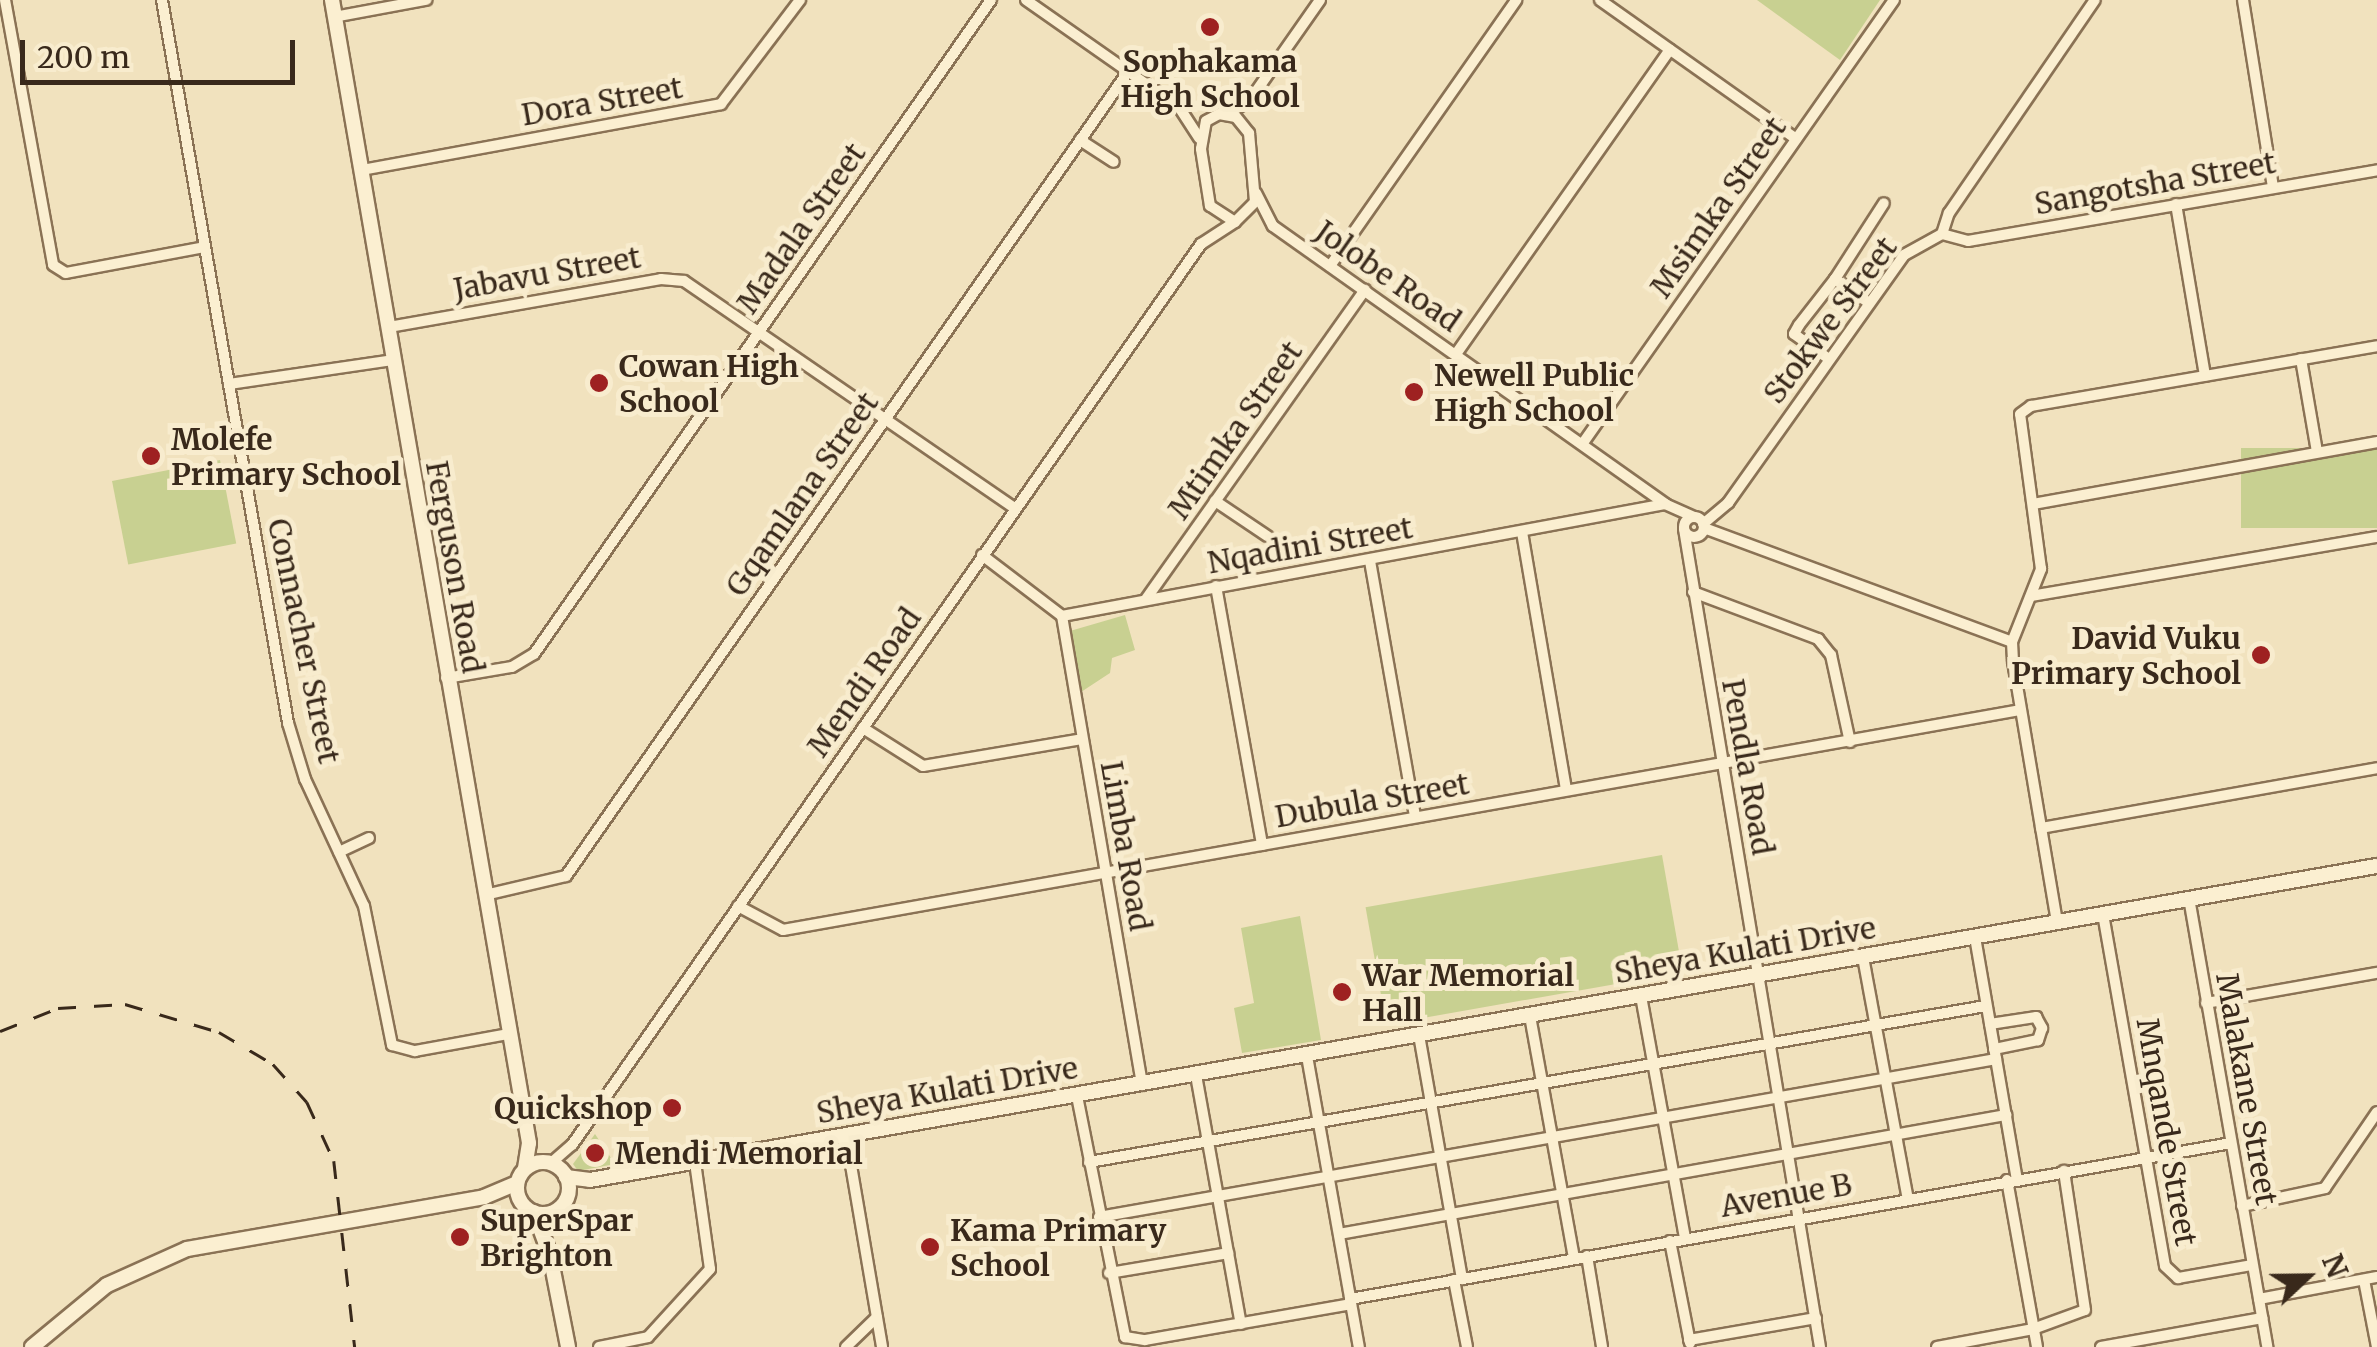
<!DOCTYPE html>
<html>
<head>
<meta charset="utf-8">
<style>
  body { margin:0 }
  #map { position:relative; width:2377px; height:1347px; overflow:hidden; background:#f1e2be; font-family:Merriweather,serif }
  div>[style] { position:absolute }
  .green>* { inset:0; background:#c8d091; transform-origin:0 0 }
  .roads { filter:drop-shadow(2px 0 #8a7255) drop-shadow(-2px 0 #8a7255) drop-shadow(0 2px #8a7255) drop-shadow(0 -2px #8a7255) }
  .street>* { height:10px; margin:-5px; padding:0 5px; transform-origin:5px; border-radius:5px; background:#fbefd1 }
  .street>.ring { margin:-5px; padding:0; box-sizing:content-box; background:none; border:10px solid #fbefd1; border-radius:50% }
  .secondary>* { height:14px; margin:-7px; padding:0 7px; transform-origin:7px; border-radius:7px; background:#fbefd1 }
  .secondary>.ring { margin:-7px; padding:0; box-sizing:content-box; background:none; border:14px solid #fbefd1; border-radius:50% }
  .rail>* { height:2.5px; margin-top:-1.25px; transform-origin:0; background:repeating-linear-gradient(90deg,#39291b 0 18px,transparent 0 36px) }
  .dots>* { width:28px; height:28px; translate:-50% -50%; box-sizing:border-box; border:5px solid #f8ecce; border-radius:50% }
  span { translate:-50% -50%; white-space:nowrap; text-align:center; line-height:1.15; -webkit-text-stroke:10px #f8ecce; paint-order:stroke }
  .poi-label { font-size:30px; color:#39291b; font-weight:700 }
  .left { translate:0 -50%; text-align:left }
  .right { translate:-100% -50%; text-align:right }
  .street-label { font-size:30px; color:#39291b }
  .north { position:absolute; left:2257px; top:1227px; width:100px; height:100px; -webkit-text-stroke:8px #f8ecce; paint-order:stroke; rotate:68deg; font-size:28px; font-weight:700; line-height:40px; text-align:center; color:#39291b }
  .north::after { content:''; display:block; margin:auto; width:35px; height:45px; background:#39291b; clip-path:polygon(50% 0,100% 100%,50% 72%,0 100%) }
  .scale { position:absolute; left:20px; top:40px; width:275px; height:45px; box-sizing:border-box; border:5px solid #39291b; border-top:0; padding-left:12px; font-size:30px; line-height:35px; white-space:nowrap; color:#39291b; -webkit-text-stroke:8px #f8ecce; paint-order:stroke }
</style>
</head>
<body>
<div id="map">
  <div class="green">
    <div style="clip-path:polygon(1757px 0,1880px 0,1840px 60px)"></div>
    <div style="left:2377px;top:448px;width:80px;height:136px;rotate:90deg"></div>
    <div style="left:220px;top:460px;width:85px;height:110px;rotate:79deg"></div>
    <div style="clip-path:polygon(1125px 615px,1135px 650px,1112px 658px,1110px 673px,1081px 692px,1070px 631px)"></div>
    <div style="left:1662px;top:855px;width:119px;height:301px;rotate:80deg"></div>
    <div style="clip-path:polygon(1300px 916px,1321px 1040px,1242px 1053px,1234px 1008px,1254px 1003px,1241px 928px)"></div>
    <div style="clip-path:polygon(595px 1134px,615px 1164px,578px 1171px,573px 1164px)"></div>
  </div>
  <div class="roads">
    <div class="street">
      <div style="left:5px;top:0;width:269px;rotate:79.7deg"></div>
      <div style="left:53px;top:265px;width:15px;rotate:32deg"></div>
      <div style="left:66px;top:273px;width:141px;rotate:-10.6deg"></div>
      <div style="left:162px;top:0;width:734px;rotate:80.11deg"></div>
      <div style="left:288px;top:723px;width:59px;rotate:73.1deg"></div>
      <div style="left:305px;top:779px;width:140px;rotate:65.1deg"></div>
      <div style="left:364px;top:906px;width:142px;rotate:78.6deg"></div>
      <div style="left:392px;top:1045px;width:24px;rotate:15deg"></div>
      <div style="left:415px;top:1051px;width:96px;rotate:-10.3deg"></div>
      <div style="left:1026px;top:0;width:187px;rotate:35deg"></div>
      <div style="left:1179px;top:107px;width:37px;rotate:57deg"></div>
      <div style="left:1600px;top:0;width:240px;rotate:35.3deg"></div>
      <div style="left:2243px;top:0;width:190px;rotate:80.9deg"></div>
      <div style="left:334px;top:17px;width:94px;rotate:-10.5deg"></div>
      <div style="left:1219px;top:114px;width:17px;rotate:10deg"></div>
      <div style="left:1236px;top:117px;width:21px;rotate:51deg"></div>
      <div style="left:1249px;top:133px;width:69px;rotate:85deg"></div>
      <div style="left:1255px;top:202px;width:28px;rotate:135deg"></div>
      <div style="left:1235px;top:222px;width:30px;rotate:-147deg"></div>
      <div style="left:1210px;top:206px;width:58px;rotate:-99deg"></div>
      <div style="left:1201px;top:149px;width:28px;rotate:-80deg"></div>
      <div style="left:1206px;top:121px;width:15px;rotate:-28deg"></div>
      <div style="left:1227px;top:114px;width:27px;rotate:-31deg"></div>
      <div style="left:1250px;top:100px;width:122px;rotate:-55deg"></div>
      <div style="left:1080px;top:140px;width:40px;rotate:32.9deg"></div>
      <div style="left:362px;top:170px;width:365px;rotate:-10.4deg"></div>
      <div style="left:721px;top:104px;width:131px;rotate:-52.8deg"></div>
      <div style="left:1256px;top:193px;width:37px;rotate:63deg"></div>
      <div style="left:1273px;top:226px;width:481px;rotate:35.3deg"></div>
      <div style="left:1665px;top:504px;width:32px;rotate:24deg"></div>
      <div style="left:2176px;top:204px;width:174px;rotate:80.4deg"></div>
      <div style="left:1942px;top:234px;width:27px;rotate:15deg"></div>
      <div style="left:1968px;top:241px;width:415px;rotate:-9.8deg"></div>
      <div style="left:1330px;top:266px;width:325px;rotate:-55deg"></div>
      <div style="left:1835px;top:279px;width:90px;rotate:-57.2deg"></div>
      <div style="left:389px;top:327px;width:276px;rotate:-10deg"></div>
      <div style="left:661px;top:279px;width:23px;rotate:5deg"></div>
      <div style="left:684px;top:281px;width:401px;rotate:34.5deg"></div>
      <div style="left:1456px;top:354px;width:372px;rotate:-54.9deg"></div>
      <div style="left:1829px;top:359px;width:43px;rotate:-144.5deg"></div>
      <div style="left:1794px;top:334px;width:10px;rotate:-61deg"></div>
      <div style="left:1799px;top:325px;width:58px;rotate:-52deg"></div>
      <div style="left:1835px;top:279px;width:42px;rotate:35.2deg"></div>
      <div style="left:2301px;top:359px;width:94px;rotate:80.2deg"></div>
      <div style="left:229px;top:384px;width:167px;rotate:-8.3deg"></div>
      <div style="left:1583px;top:443px;width:541px;rotate:-54.93deg"></div>
      <div style="left:1215px;top:501px;width:63px;rotate:33.9deg"></div>
      <div style="left:2033px;top:504px;width:350px;rotate:-10.2deg"></div>
      <div class="ring" style="left:1684px;top:517px;width:10px;height:10px"></div>
      <div style="left:1703px;top:524px;width:33px;rotate:-40deg"></div>
      <div style="left:1728px;top:503px;width:304px;rotate:-54.6deg"></div>
      <div style="left:1904px;top:255px;width:43px;rotate:-28.9deg"></div>
      <div style="left:1942px;top:234px;width:22px;rotate:-72deg"></div>
      <div style="left:1949px;top:213px;width:258px;rotate:-55.6deg"></div>
      <div style="left:1704px;top:528px;width:328px;rotate:20.3deg"></div>
      <div style="left:1684px;top:529px;width:829px;rotate:80.56deg"></div>
      <div style="left:1522px;top:532px;width:262px;rotate:80.3deg"></div>
      <div style="left:982px;top:555px;width:101px;rotate:37.3deg"></div>
      <div style="left:1062px;top:616px;width:613px;rotate:-10.52deg"></div>
      <div style="left:1370px;top:561px;width:260px;rotate:80deg"></div>
      <div style="left:1216px;top:586px;width:263px;rotate:79.9deg"></div>
      <div style="left:1693px;top:592px;width:134px;rotate:20.6deg"></div>
      <div style="left:1818px;top:639px;width:21px;rotate:51deg"></div>
      <div style="left:1831px;top:655px;width:89px;rotate:77.7deg"></div>
      <div style="left:2031px;top:596px;width:351px;rotate:-9.7deg"></div>
      <div style="left:1146px;top:599px;width:379px;rotate:-54.7deg"></div>
      <div style="left:1062px;top:616px;width:476px;rotate:80.3deg"></div>
      <div style="left:446px;top:678px;width:67px;rotate:-9.5deg"></div>
      <div style="left:512px;top:667px;width:26px;rotate:-31deg"></div>
      <div style="left:534px;top:654px;width:798px;rotate:-55.06deg"></div>
      <div style="left:863px;top:728px;width:71px;rotate:32.3deg"></div>
      <div style="left:923px;top:766px;width:161px;rotate:-9.6deg"></div>
      <div style="left:2041px;top:828px;width:341px;rotate:-10.1deg"></div>
      <div style="left:339px;top:852px;width:33px;rotate:-25deg"></div>
      <div style="left:485px;top:895px;width:83px;rotate:-13.2deg"></div>
      <div style="left:566px;top:876px;width:981px;rotate:-55.05deg"></div>
      <div style="left:2189px;top:898px;width:456px;rotate:80.1deg"></div>
      <div style="left:738px;top:906px;width:51px;rotate:28.1deg"></div>
      <div style="left:783px;top:930px;width:1256px;rotate:-10.08deg"></div>
      <div style="left:2103px;top:914px;width:357px;rotate:80deg"></div>
      <div style="left:2165px;top:1266px;width:18px;rotate:43deg"></div>
      <div style="left:2178px;top:1278px;width:75px;rotate:-10deg"></div>
      <div style="left:2057px;top:922px;width:265px;rotate:-99.6deg"></div>
      <div style="left:2013px;top:661px;width:19px;rotate:-93deg"></div>
      <div style="left:2012px;top:642px;width:79px;rotate:-68.3deg"></div>
      <div style="left:2041px;top:569px;width:156px;rotate:-97.7deg"></div>
      <div style="left:2020px;top:414px;width:14px;rotate:-36deg"></div>
      <div style="left:2031px;top:406px;width:351px;rotate:-9.8deg"></div>
      <div style="left:1975px;top:937px;width:246px;rotate:80.2deg"></div>
      <div style="left:1863px;top:957px;width:246px;rotate:79.5deg"></div>
      <div style="left:1641px;top:996px;width:247px;rotate:79.7deg"></div>
      <div style="left:2206px;top:1003px;width:174px;rotate:-10deg"></div>
      <div style="left:1530px;top:1016px;width:246px;rotate:79.7deg"></div>
      <div style="left:1990px;top:1024px;width:47px;rotate:-8.7deg"></div>
      <div style="left:2036px;top:1017px;width:13px;rotate:61deg"></div>
      <div style="left:2042px;top:1028px;width:13px;rotate:108deg"></div>
      <div style="left:2038px;top:1040px;width:45px;rotate:168.4deg"></div>
      <div style="left:1419px;top:1035px;width:248px;rotate:80deg"></div>
      <div style="left:1307px;top:1056px;width:296px;rotate:79.9deg"></div>
      <div style="left:1196px;top:1075px;width:253px;rotate:79.8deg"></div>
      <div style="left:1077px;top:1096px;width:246px;rotate:78.7deg"></div>
      <div style="left:1125px;top:1337px;width:20px;rotate:9deg"></div>
      <div style="left:1145px;top:1340px;width:209px;rotate:-9.9deg"></div>
      <div style="left:846px;top:1136px;width:214px;rotate:80.3deg"></div>
      <div style="left:1089px;top:1162px;width:910px;rotate:-9.87deg"></div>
      <div style="left:551px;top:1163px;width:28px;rotate:-41deg"></div>
      <div style="left:572px;top:1145px;width:1099px;rotate:-55.08deg"></div>
      <div style="left:1201px;top:244px;width:40px;rotate:-32.9deg"></div>
      <div style="left:2007px;top:1180px;width:170px;rotate:79.8deg"></div>
      <div style="left:2242px;top:1206px;width:85px;rotate:-12.2deg"></div>
      <div style="left:2325px;top:1188px;width:92px;rotate:-55.6deg"></div>
      <div style="left:1099px;top:1217px;width:911px;rotate:-9.99deg"></div>
      <div style="left:1339px;top:1234px;width:678px;rotate:-10.12deg"></div>
      <div style="left:1670px;top:1241px;width:104px;rotate:78.9deg"></div>
      <div style="left:1587px;top:1256px;width:92px;rotate:80.6deg"></div>
      <div style="left:1109px;top:1273px;width:121px;rotate:-9.5deg"></div>
      <div style="left:1454px;top:1280px;width:68px;rotate:79deg"></div>
      <div style="left:2364px;top:1280px;width:68px;rotate:79deg"></div>
      <div style="left:1350px;top:1299px;width:895px;rotate:-10.04deg"></div>
      <div style="left:2259px;top:1299px;width:120px;rotate:-10.6deg"></div>
      <div style="left:1689px;top:1340px;width:129px;rotate:-9.8deg"></div>
      <div style="left:599px;top:1347px;width:50px;rotate:-11.5deg"></div>
      <div style="left:648px;top:1337px;width:92px;rotate:-47.6deg"></div>
      <div style="left:710px;top:1269px;width:108px;rotate:-98deg"></div>
      <div style="left:846px;top:1347px;width:43px;rotate:-44.1deg"></div>
      <div style="left:1937px;top:1347px;width:98px;rotate:-10.6deg"></div>
      <div style="left:2033px;top:1329px;width:55px;rotate:-20.1deg"></div>
      <div style="left:2085px;top:1310px;width:141px;rotate:-98.6deg"></div>
      <div style="left:2101px;top:1347px;width:164px;rotate:-10.2deg"></div>
    </div>
    <div class="secondary">
      <div style="left:332px;top:0;width:1160px;rotate:80.22deg"></div>
      <div style="left:529px;top:1143px;width:26px;rotate:99deg"></div>
      <div class="ring" style="left:517px;top:1162px;width:38px;height:38px"></div>
      <div style="left:566px;top:1177px;width:24px;rotate:7deg"></div>
      <div style="left:590px;top:1180px;width:1814px;rotate:-9.97deg"></div>
      <div style="left:534px;top:1212px;width:46px;rotate:69.6deg"></div>
      <div style="left:550px;top:1255px;width:94px;rotate:78.9deg"></div>
      <div style="left:32px;top:1347px;width:97px;rotate:-39.6deg"></div>
      <div style="left:107px;top:1285px;width:88px;rotate:-24.2deg"></div>
      <div style="left:187px;top:1249px;width:302px;rotate:-9.9deg"></div>
      <div style="left:484px;top:1197px;width:36px;rotate:-23deg"></div>
    </div>
  </div>
  <div class="rail">
    <div style="left:0;top:1031px;width:62px;rotate:-21.6deg"></div>
    <div style="left:58px;top:1008px;width:67px;rotate:-3.4deg"></div>
    <div style="left:125px;top:1004px;width:98px;rotate:16.6deg"></div>
    <div style="left:219px;top:1032px;width:63px;rotate:30.7deg"></div>
    <div style="left:273px;top:1064px;width:51px;rotate:48.2deg"></div>
    <div style="left:307px;top:1102px;width:65px;rotate:65.4deg"></div>
    <div style="left:334px;top:1161px;width:187px;rotate:83.6deg"></div>
  </div>
  <div class="dots">
    <div style="left:1210px;top:27px;background:#9e2121"></div>
    <div style="left:599px;top:383px;background:#9e2121"></div>
    <div style="left:1414px;top:392px;background:#9e2121"></div>
    <div style="left:151px;top:456px;background:#9e2121"></div>
    <div style="left:2261px;top:655px;background:#9e2121"></div>
    <div style="left:1342px;top:992px;background:#9e2121"></div>
    <div style="left:672px;top:1108px;background:#9e2121"></div>
    <div style="left:595px;top:1153px;background:#9e2121"></div>
    <div style="left:460px;top:1237px;background:#9e2121"></div>
    <div style="left:930px;top:1247px;background:#9e2121"></div>
  </div>
  <div class="poi-label">
    <span style="left:1210px;top:78px">Sophakama<br>High School</span>
    <span class="left" style="left:619px;top:383px">Cowan High<br>School</span>
    <span class="left" style="left:1434px;top:392px">Newell Public<br>High School</span>
    <span class="left" style="left:171px;top:456px">Molefe<br>Primary School</span>
    <span class="right" style="left:2241px;top:655px">David Vuku<br>Primary School</span>
    <span class="left" style="left:1362px;top:992px">War Memorial<br>Hall</span>
    <span class="right" style="left:652px;top:1108px">Quickshop</span>
    <span class="left" style="left:615px;top:1153px">Mendi Memorial</span>
    <span class="left" style="left:480px;top:1237px">SuperSpar<br>Brighton</span>
    <span class="left" style="left:950px;top:1247px">Kama Primary<br>School</span>
  </div>
  <div class="street-label">
    <span style="left:602px;top:101px;rotate:-10deg">Dora Street</span>
    <span style="left:2155px;top:183px;rotate:-10deg">Sangotsha Street</span>
    <span style="left:1718px;top:207px;rotate:-55deg">Msimka Street</span>
    <span style="left:801px;top:228px;rotate:-55deg">Madala Street</span>
    <span style="left:547px;top:273px;rotate:-10deg">Jabavu Street</span>
    <span style="left:1388px;top:276px;rotate:35deg">Jolobe Road</span>
    <span style="left:1830px;top:320px;rotate:-53deg">Stokwe Street</span>
    <span style="left:1235px;top:430px;rotate:-55deg">Mtimka Street</span>
    <span style="left:802px;top:494px;rotate:-55deg">Gqamlana Street</span>
    <span style="left:1310px;top:545px;rotate:-10deg">Nqadini Street</span>
    <span style="left:455px;top:567px;rotate:80deg">Ferguson Road</span>
    <span style="left:304px;top:641px;rotate:78deg">Connacher Street</span>
    <span style="left:864px;top:682px;rotate:-55deg">Mendi Road</span>
    <span style="left:1748px;top:767px;rotate:80deg">Pendla Road</span>
    <span style="left:1372px;top:800px;rotate:-10deg">Dubula Street</span>
    <span style="left:1126px;top:846px;rotate:80deg">Limba Road</span>
    <span style="left:1745px;top:950px;rotate:-10deg">Sheya Kulati Drive</span>
    <span style="left:2247px;top:1089px;rotate:80deg">Malakane Street</span>
    <span style="left:947px;top:1090px;rotate:-10deg">Sheya Kulati Drive</span>
    <span style="left:2167px;top:1132px;rotate:80deg">Mnqande Street</span>
    <span style="left:1786px;top:1195px;rotate:-10deg">Avenue B</span>
  </div>
  <div class="north">N</div>
  <div class="scale">200 m</div>
</div>
</body>
</html>
